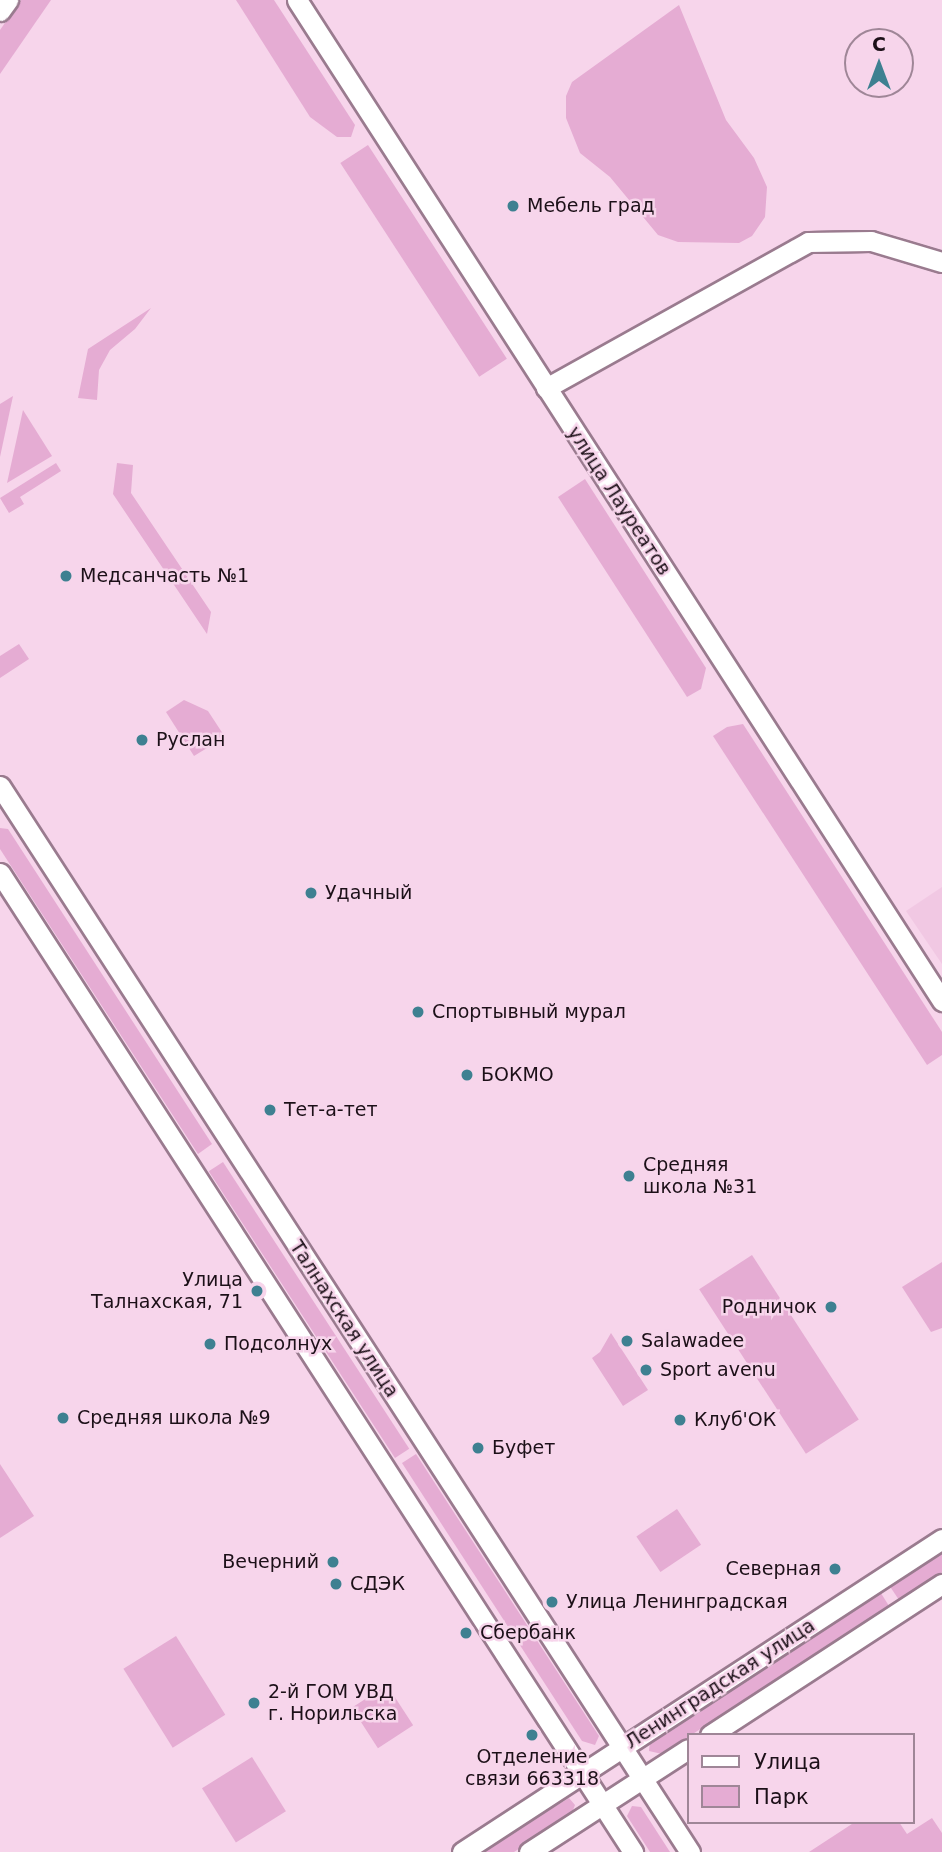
<!DOCTYPE html>
<html>
<head>
<meta charset="utf-8">
<style>
  body { margin:0 }
  #map { position:relative; width:942px; height:1852px; overflow:hidden; background:#f7d5eb; font-family:"DejaVu Sans",sans-serif }
  div>[style] { position:absolute }
  .built>* { inset:0; background:#f1c8e3 }
  .green>* { inset:0; background:#e5acd3; transform-origin:0 0 }
  .roads { filter:drop-shadow(2px 0 #9a7b8f) drop-shadow(-2px 0 #9a7b8f) drop-shadow(0 2px #9a7b8f) drop-shadow(0 -2px #9a7b8f) }
  .minor>* { height:19px; margin:-9.5px; padding:0 9.5px; transform-origin:9.5px; border-radius:9.5px; background:#fff }
  .dots>* { width:19px; height:19px; translate:-50% -50%; box-sizing:border-box; border:4px solid #f7d5eb; border-radius:50% }
  span { translate:-50% -50%; white-space:nowrap; text-align:center; line-height:1.15; -webkit-text-stroke:5px #f7d5eb; paint-order:stroke }
  .poi-label { font-size:19px; color:#1c1018 }
  .left { translate:0 -50%; text-align:left }
  .right { translate:-100% -50%; text-align:right }
  .street-label { font-size:19px; color:#1c1018 }
  .legend { position:absolute; left:687px; top:1733px; width:228px; height:91px; box-sizing:border-box; background:#f7d5eb; border:2px solid #9f8697; margin:0; padding:9px 12px; list-style:none; font-size:21px; color:#1c1018 }
  .legend li { display:flex; align-items:center; gap:14px; height:35px }
  .legend b { width:35px; border:2px solid #9f8697 }
  .north { position:absolute; left:844px; top:28px; width:70px; height:70px; box-sizing:border-box; background:#f7d5eb; border:2px solid #9f8697; border-radius:50%; rotate:0deg; font-size:19px; font-weight:700; line-height:28px; text-align:center; color:#1c1018 }
  .north::after { content:''; display:block; margin:auto; width:24px; height:32px; background:#3e8091; clip-path:polygon(50% 0,100% 100%,50% 72%,0 100%) }
</style>
</head>
<body>
<div id="map">
  <div class="built">
    <div style="clip-path:polygon(942px 887px,942px 964px,906px 911px)"></div>
  </div>
  <div class="green">
    <div style="clip-path:polygon(21px 0,51px 0,0 74px,0 30px)"></div>
    <div style="clip-path:polygon(236px 0,274px 0,355px 125px,351px 137px,337px 137px,310px 117px)"></div>
    <div style="clip-path:polygon(679px 5px,726px 120px,754px 158px,767px 187px,765px 217px,752px 236px,739px 243px,678px 242px,658px 235px,610px 177px,580px 153px,566px 118px,566px 96px,572px 82px)"></div>
    <div style="left:368px;top:145px;width:255px;height:33px;rotate:57deg"></div>
    <div style="clip-path:polygon(151px 308px,135px 329px,110px 350px,99px 370px,97px 400px,78px 398px,88px 349px)"></div>
    <div style="clip-path:polygon(13px 396px,0 457px,0 404px)"></div>
    <div style="clip-path:polygon(23px 410px,52px 456px,7px 483px)"></div>
    <div style="clip-path:polygon(56px 463px,61px 471px,20px 497px,24px 504px,9px 513px,0 498px)"></div>
    <div style="clip-path:polygon(117px 463px,133px 465px,131px 493px,211px 612px,207px 634px,113px 494px)"></div>
    <div style="clip-path:polygon(585px 479px,706px 668px,701px 689px,687px 697px,558px 497px)"></div>
    <div style="clip-path:polygon(19px 644px,29px 659px,0 678px,0 656px)"></div>
    <div style="clip-path:polygon(184px 700px,208px 711px,225px 737px,194px 756px,166px 712px)"></div>
    <div style="clip-path:polygon(743px 724px,942px 1032px,942px 1055px,927px 1065px,713px 736px,727px 727px)"></div>
    <div style="clip-path:polygon(0 828px,8px 829px,212px 1144px,198px 1154px,0 849px)"></div>
    <div style="left:223px;top:1162px;width:342px;height:17px;rotate:57deg"></div>
    <div style="left:752px;top:1255px;width:196px;height:63px;rotate:57deg"></div>
    <div style="clip-path:polygon(942px 1262px,942px 1328px,931px 1332px,902px 1287px)"></div>
    <div style="clip-path:polygon(611px 1333px,648px 1390px,623px 1406px,592px 1358px,600px 1352px)"></div>
    <div style="clip-path:polygon(416px 1454px,599px 1736px,595px 1745px,582px 1741px,402px 1463px)"></div>
    <div style="clip-path:polygon(0 1464px,34px 1516px,0 1538px)"></div>
    <div style="left:677px;top:1509px;width:43px;height:49px;rotate:56deg"></div>
    <div style="clip-path:polygon(942px 1550px,942px 1572px,899px 1600px,889px 1585px)"></div>
    <div style="clip-path:polygon(879px 1590px,889px 1606px,662px 1754px,649px 1751px,650px 1740px)"></div>
    <div style="left:176px;top:1636px;width:93px;height:62px;rotate:58deg"></div>
    <div style="left:387px;top:1685px;width:48px;height:42px;rotate:57deg"></div>
    <div style="left:252px;top:1757px;width:64px;height:59px;rotate:58deg"></div>
    <div style="clip-path:polygon(569px 1798px,575px 1805px,571px 1815px,514px 1852px,479px 1852px)"></div>
    <div style="clip-path:polygon(632px 1806px,641px 1807px,670px 1852px,650px 1852px,627px 1816px)"></div>
    <div style="clip-path:polygon(932px 1818px,942px 1833px,942px 1852px,809px 1852px,855px 1822px,899px 1822px,907px 1834px)"></div>
  </div>
  <div class="roads">
    <div class="minor">
      <div style="left:297px;top:0;width:1191px;rotate:57.2deg"></div>
      <div style="left:0;top:11px;width:14px;rotate:-54deg"></div>
      <div style="left:546px;top:388px;width:300px;rotate:-29.1deg"></div>
      <div style="left:808px;top:242px;width:63px;rotate:-0.9deg"></div>
      <div style="left:871px;top:241px;width:74px;rotate:16.5deg"></div>
      <div style="left:0;top:786px;width:1270px;rotate:57.09deg"></div>
      <div style="left:0;top:873px;width:1166px;rotate:57.11deg"></div>
      <div style="left:710px;top:1735px;width:277px;rotate:-33.1deg"></div>
      <div style="left:462px;top:1852px;width:573px;rotate:-33.11deg"></div>
      <div style="left:529px;top:1852px;width:189px;rotate:-32.9deg"></div>
    </div>
  </div>
  <div class="dots">
    <div style="left:513px;top:206px;background:#3e8091"></div>
    <div style="left:66px;top:576px;background:#3e8091"></div>
    <div style="left:142px;top:740px;background:#3e8091"></div>
    <div style="left:311px;top:893px;background:#3e8091"></div>
    <div style="left:418px;top:1012px;background:#3e8091"></div>
    <div style="left:467px;top:1075px;background:#3e8091"></div>
    <div style="left:270px;top:1110px;background:#3e8091"></div>
    <div style="left:629px;top:1176px;background:#3e8091"></div>
    <div style="left:257px;top:1291px;background:#3e8091"></div>
    <div style="left:831px;top:1307px;background:#3e8091"></div>
    <div style="left:627px;top:1341px;background:#3e8091"></div>
    <div style="left:210px;top:1344px;background:#3e8091"></div>
    <div style="left:646px;top:1370px;background:#3e8091"></div>
    <div style="left:63px;top:1418px;background:#3e8091"></div>
    <div style="left:680px;top:1420px;background:#3e8091"></div>
    <div style="left:478px;top:1448px;background:#3e8091"></div>
    <div style="left:333px;top:1562px;background:#3e8091"></div>
    <div style="left:835px;top:1569px;background:#3e8091"></div>
    <div style="left:336px;top:1584px;background:#3e8091"></div>
    <div style="left:552px;top:1602px;background:#3e8091"></div>
    <div style="left:466px;top:1633px;background:#3e8091"></div>
    <div style="left:254px;top:1703px;background:#3e8091"></div>
    <div style="left:532px;top:1735px;background:#3e8091"></div>
  </div>
  <div class="poi-label">
    <span class="left" style="left:527px;top:206px">Мебель град</span>
    <span class="left" style="left:80px;top:576px">Медсанчасть №1</span>
    <span class="left" style="left:156px;top:740px">Руслан</span>
    <span class="left" style="left:325px;top:893px">Удачный</span>
    <span class="left" style="left:432px;top:1012px">Спортывный мурал</span>
    <span class="left" style="left:481px;top:1075px">БОКМО</span>
    <span class="left" style="left:284px;top:1110px">Тет-а-тет</span>
    <span class="left" style="left:643px;top:1176px">Средняя<br>школа №31</span>
    <span class="right" style="left:243px;top:1291px">Улица<br>Талнахская, 71</span>
    <span class="right" style="left:817px;top:1307px">Родничок</span>
    <span class="left" style="left:641px;top:1341px">Salawadee</span>
    <span class="left" style="left:224px;top:1344px">Подсолнух</span>
    <span class="left" style="left:660px;top:1370px">Sport avenu</span>
    <span class="left" style="left:77px;top:1418px">Средняя школа №9</span>
    <span class="left" style="left:694px;top:1420px">Клуб'ОК</span>
    <span class="left" style="left:492px;top:1448px">Буфет</span>
    <span class="right" style="left:319px;top:1562px">Вечерний</span>
    <span class="right" style="left:821px;top:1569px">Северная</span>
    <span class="left" style="left:350px;top:1584px">СДЭК</span>
    <span class="left" style="left:566px;top:1602px">Улица Ленинградская</span>
    <span class="left" style="left:480px;top:1633px">Сбербанк</span>
    <span class="left" style="left:268px;top:1703px">2-й ГОМ УВД<br>г. Норильска</span>
    <span style="left:532px;top:1768px">Отделение<br>связи 663318</span>
  </div>
  <div class="street-label">
    <span style="left:619px;top:501px;rotate:57deg">улица Лауреатов</span>
    <span style="left:344px;top:1319px;rotate:57deg">Талнахская улица</span>
    <span style="left:720px;top:1684px;rotate:-33deg">Ленинградская улица</span>
  </div>
  <ul class="legend">
  <li><b style="height:9px;background:#fff"></b>Улица</li>
  <li><b style="height:19px;background:#e5acd3"></b>Парк</li>
  </ul>
  <div class="north">С</div>
</div>
</body>
</html>
